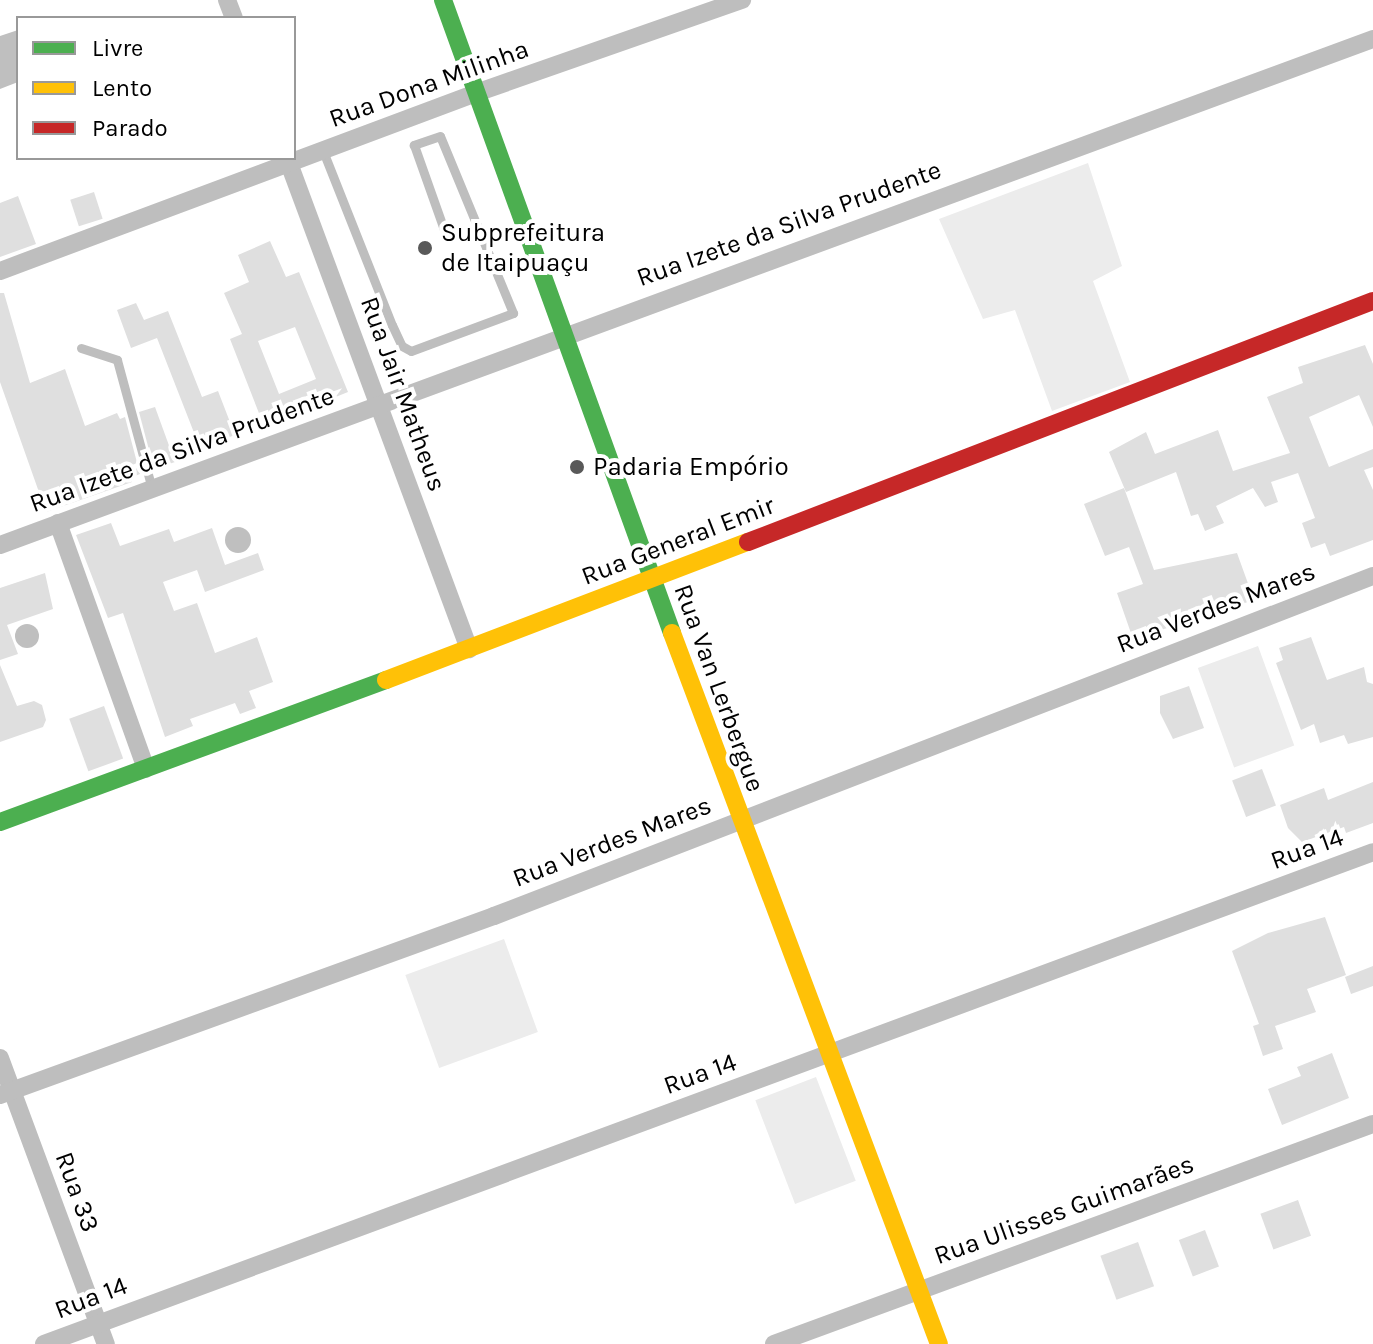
<!DOCTYPE html>
<html>
<head>
<meta charset="utf-8">
<style>
  body { margin:0 }
  #map { position:relative; width:1373px; height:1344px; overflow:hidden; background:#fff; font-family:Karla,sans-serif }
  div>[style] { position:absolute }
  .green>* { inset:0; background:#ececec; transform-origin:0 0 }
  .water>* { inset:0; background:#bfbfbf }
  .round { border-radius:50% }
  .building>* { inset:0; background:#dfdfdf; transform-origin:0 0 }
  .lane>* { height:9px; margin:-4.5px; padding:0 4.5px; transform-origin:4.5px; border-radius:4.5px; background:#bebebe }
  .street>* { height:18px; margin:-9px; padding:0 9px; transform-origin:9px; border-radius:9px; background:#bebebe }
  .fast>* { height:18px; margin:-9px; padding:0 9px; transform-origin:9px; border-radius:9px; background:#4caf50 }
  .slow>* { height:18px; margin:-9px; padding:0 9px; transform-origin:9px; border-radius:9px; background:#ffc107 }
  .jam>* { height:18px; margin:-9px; padding:0 9px; transform-origin:9px; border-radius:9px; background:#c62828 }
  .dots>* { width:22px; height:22px; translate:-50% -50%; box-sizing:border-box; border:4px solid #fff; border-radius:50% }
  span { translate:-50% -50%; white-space:nowrap; text-align:center; line-height:1.15; -webkit-text-stroke:8px #fff; paint-order:stroke }
  .street-label { font-size:26px; color:#000 }
  .poi-label { font-size:26px; color:#000 }
  .left { translate:0 -50%; text-align:left }
  .legend { position:absolute; left:16px; top:16px; width:280px; height:144px; box-sizing:border-box; background:#fff; border:2px solid #999; margin:0; padding:10px 14px; list-style:none; font-size:24px; color:#000 }
  .legend li { display:flex; align-items:center; gap:16px; height:40px }
  .legend b { width:40px; border:2px solid #999 }
</style>
</head>
<body>
<div id="map">
  <div class="green">
    <div style="clip-path:polygon(1088px 163px,1122px 266px,1093px 281px,1130px 382px,1052px 411px,1015px 310px,983px 319px,939px 219px)"></div>
    <div style="left:1258px;top:646px;width:106px;height:64px;rotate:70deg"></div>
    <div style="left:504px;top:939px;width:99px;height:105px;rotate:70deg"></div>
    <div style="left:816px;top:1077px;width:111px;height:65px;rotate:69deg"></div>
  </div>
  <div class="water">
    <div style="clip-path:polygon(18px 30px,18px 82px,0 89px,0 36px)"></div>
    <div class="round" style="left:225px;top:527px;width:26px;height:26px"></div>
    <div class="round" style="left:15px;top:624px;width:24px;height:24px"></div>
  </div>
  <div class="building">
    <div style="left:94px;top:192px;width:28px;height:25px;rotate:72deg"></div>
    <div style="clip-path:polygon(18px 196px,36px 244px,0 257px,0 203px)"></div>
    <div style="clip-path:polygon(evenodd,270px 241px,286px 277px,299px 272px,348px 392px,264px 426px,230px 339px,242px 334px,224px 293px,249px 282px,238px 255px,270px 241px,295px 327px,316px 379px,279px 394px,258px 341px,295px 327px)"></div>
    <div style="clip-path:polygon(0 293px,4px 293px,30px 383px,65px 369px,85px 426px,117px 413px,120px 419px,125px 417px,140px 474px,130px 478px,132px 482px,46px 512px,0 382px)"></div>
    <div style="clip-path:polygon(136px 303px,144px 320px,168px 311px,202px 397px,218px 391px,235px 435px,200px 448px,157px 338px,131px 348px,117px 310px)"></div>
    <div style="clip-path:polygon(1365px 345px,1373px 364px,1373px 427px,1359px 395px,1309px 417px,1329px 467px,1373px 449px,1373px 467px,1364px 470px,1373px 490px,1373px 540px,1330px 556px,1325px 543px,1311px 548px,1302px 523px,1315px 518px,1298px 473px,1271px 482px,1278px 502px,1265px 507px,1253px 488px,1216px 506px,1224px 523px,1205px 531px,1198px 514px,1191px 516px,1176px 472px,1126px 492px,1109px 452px,1146px 432px,1155px 454px,1218px 430px,1233px 471px,1290px 453px,1267px 397px,1303px 383px,1298px 367px)"></div>
    <div style="clip-path:polygon(155px 407px,175px 462px,154px 469px,139px 412px)"></div>
    <div style="clip-path:polygon(1124px 488px,1154px 570px,1237px 553px,1254px 600px,1133px 639px,1117px 593px,1143px 584px,1129px 547px,1105px 556px,1084px 504px)"></div>
    <div style="clip-path:polygon(111px 523px,120px 546px,169px 529px,174px 542px,212px 528px,225px 565px,258px 553px,264px 570px,205px 592px,197px 570px,163px 582px,174px 611px,197px 603px,215px 653px,257px 637px,273px 682px,249px 691px,256px 708px,240px 714px,235px 703px,190px 719px,193px 726px,165px 737px,123px 613px,108px 618px,76px 535px)"></div>
    <div style="clip-path:polygon(45px 573px,53px 609px,7px 625px,18px 654px,0 660px,0 588px)"></div>
    <div style="clip-path:polygon(1311px 637px,1327px 680px,1364px 667px,1367px 682px,1373px 684px,1373px 737px,1348px 744px,1344px 735px,1320px 743px,1314px 724px,1301px 730px,1276px 663px,1283px 660px,1279px 648px)"></div>
    <div style="clip-path:polygon(0 665px,17px 706px,34px 701px,42px 705px,46px 720px,43px 727px,0 742px)"></div>
    <div style="clip-path:polygon(1189px 686px,1204px 728px,1173px 739px,1160px 713px,1160px 696px)"></div>
    <div style="left:104px;top:706px;width:56px;height:37px;rotate:70deg"></div>
    <div style="left:1262px;top:769px;width:39px;height:32px;rotate:69deg"></div>
    <div style="clip-path:polygon(1373px 782px,1373px 823px,1346px 833px,1344px 827px,1302px 842px,1288px 828px,1280px 805px,1324px 788px,1328px 800px)"></div>
    <div style="clip-path:polygon(1325px 917px,1346px 975px,1307px 989px,1316px 1012px,1275px 1026px,1283px 1049px,1263px 1056px,1253px 1026px,1259px 1024px,1232px 951px,1268px 933px)"></div>
    <div style="clip-path:polygon(1373px 966px,1373px 986px,1351px 994px,1345px 977px)"></div>
    <div style="clip-path:polygon(1332px 1053px,1349px 1098px,1282px 1125px,1268px 1089px,1301px 1076px,1297px 1067px)"></div>
    <div style="left:1298px;top:1200px;width:38px;height:40px;rotate:70deg"></div>
    <div style="left:1205px;top:1230px;width:39px;height:28px;rotate:69deg"></div>
    <div style="left:1138px;top:1242px;width:47px;height:40px;rotate:70deg"></div>
  </div>
  <div class="lane">
    <div style="left:323px;top:151px;width:187px;rotate:68.4deg"></div>
    <div style="left:392px;top:325px;width:23px;rotate:65deg"></div>
    <div style="left:402px;top:346px;width:10px;rotate:29deg"></div>
    <div style="left:411px;top:351px;width:109px;rotate:-20.4deg"></div>
    <div style="left:513px;top:313px;width:191px;rotate:-112.4deg"></div>
    <div style="left:440px;top:136px;width:28px;rotate:161deg"></div>
    <div style="left:414px;top:145px;width:99px;rotate:70.5deg"></div>
    <div style="left:81px;top:348px;width:38px;rotate:18deg"></div>
    <div style="left:117px;top:360px;width:134px;rotate:74.8deg"></div>
  </div>
  <div class="street">
    <div style="left:227px;top:0;width:19px;rotate:69deg"></div>
    <div style="left:287px;top:158px;width:524px;rotate:69.66deg"></div>
    <div style="left:0;top:271px;width:508px;rotate:-20.5deg"></div>
    <div style="left:476px;top:93px;width:282px;rotate:-19.3deg"></div>
    <div style="left:58px;top:523px;width:261px;rotate:70.3deg"></div>
    <div style="left:0;top:545px;width:1463px;rotate:-20.23deg"></div>
    <div style="left:0;top:1058px;width:305px;rotate:69.7deg"></div>
    <div style="left:0;top:1095px;width:525px;rotate:-19.92deg"></div>
    <div style="left:494px;top:916px;width:942px;rotate:-21.15deg"></div>
    <div style="left:44px;top:1344px;width:1417px;rotate:-20.31deg"></div>
    <div style="left:774px;top:1344px;width:638px;rotate:-20.17deg"></div>
  </div>
  <div class="fast">
    <div style="left:443px;top:0;width:673px;rotate:70.11deg"></div>
    <div style="left:0;top:822px;width:411px;rotate:-20.2deg"></div>
  </div>
  <div class="slow">
    <div style="left:672px;top:633px;width:759px;rotate:69.42deg"></div>
    <div style="left:386px;top:680px;width:387px;rotate:-20.9deg"></div>
  </div>
  <div class="jam">
    <div style="left:748px;top:542px;width:670px;rotate:-21.09deg"></div>
  </div>
  <div class="dots">
    <div style="left:425px;top:248px;background:#595959"></div>
    <div style="left:577px;top:467px;background:#595959"></div>
  </div>
  <div class="street-label">
    <span style="left:429px;top:84px;rotate:-20deg">Rua Dona Milinha</span>
    <span style="left:789px;top:224px;rotate:-20deg">Rua Izete da Silva Prudente</span>
    <span style="left:403px;top:394px;rotate:70deg">Rua Jair Matheus</span>
    <span style="left:182px;top:450px;rotate:-20deg">Rua Izete da Silva Prudente</span>
    <span style="left:678px;top:541px;rotate:-21deg">Rua General Emir</span>
    <span style="left:1216px;top:608px;rotate:-21deg">Rua Verdes Mares</span>
    <span style="left:719px;top:688px;rotate:70deg">Rua Van Lerbergue</span>
    <span style="left:612px;top:842px;rotate:-21deg">Rua Verdes Mares</span>
    <span style="left:1307px;top:849px;rotate:-20deg">Rua 14</span>
    <span style="left:700px;top:1074px;rotate:-20deg">Rua 14</span>
    <span style="left:77px;top:1192px;rotate:70deg">Rua 33</span>
    <span style="left:1064px;top:1210px;rotate:-20deg">Rua Ulisses Guimarães</span>
    <span style="left:91px;top:1298px;rotate:-21deg">Rua 14</span>
  </div>
  <div class="poi-label">
    <span class="left" style="left:441px;top:248px">Subprefeitura<br>de Itaipuaçu</span>
    <span class="left" style="left:593px;top:467px">Padaria Empório</span>
  </div>
  <ul class="legend">
  <li><b style="height:10px;background:#4caf50"></b>Livre</li>
  <li><b style="height:10px;background:#ffc107"></b>Lento</li>
  <li><b style="height:10px;background:#c62828"></b>Parado</li>
  </ul>
</div>
</body>
</html>
